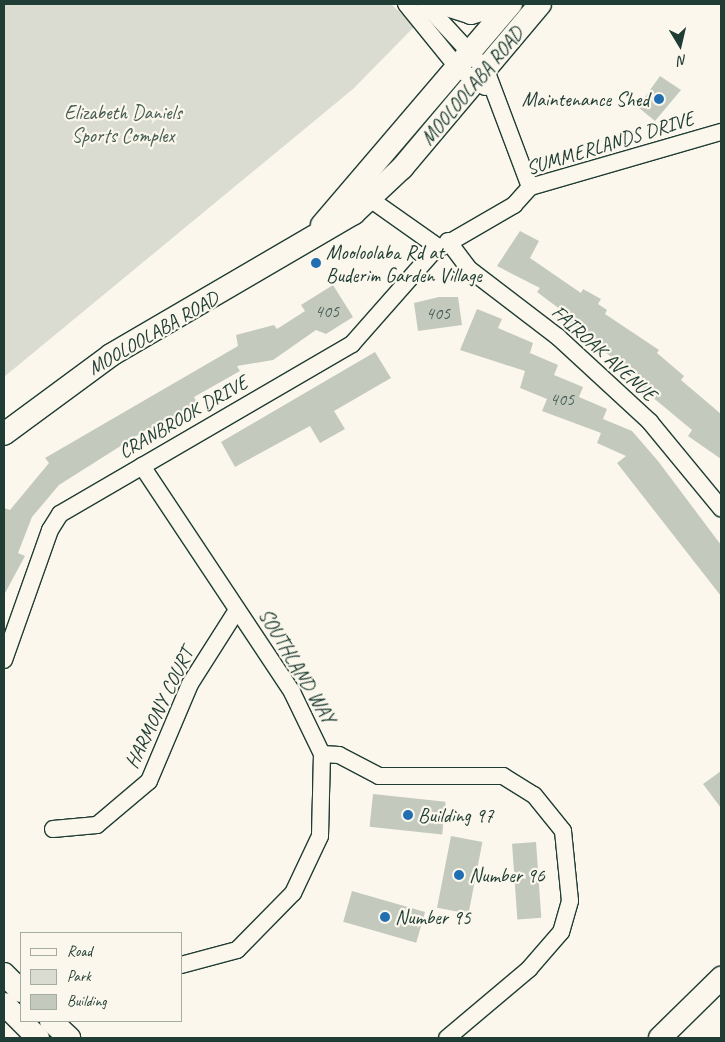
<!DOCTYPE html>
<html>
<head>
<meta charset="utf-8">
<style>
  body { margin:0 }
  #map { position:relative; width:725px; height:1042px; overflow:hidden; background:#fbf7ec; font-family:Caveat,sans-serif }
  div>[style] { position:absolute }
  .green>* { inset:0; background:#dbdcd1 }
  .building>* { inset:0; background:#c4c9be; transform-origin:0 0 }
  .roads { filter:drop-shadow(1px 0 #1f3d34) drop-shadow(-1px 0 #1f3d34) drop-shadow(0 1px #1f3d34) drop-shadow(0 -1px #1f3d34) }
  .street>* { height:16px; margin:-8px; padding:0 8px; transform-origin:8px; border-radius:8px; background:#fbf7ec }
  .secondary>* { height:22px; margin:-11px; padding:0 11px; transform-origin:11px; border-radius:11px; background:#fbf7ec }
  .dots>* { width:14px; height:14px; translate:-50% -50%; box-sizing:border-box; border:2px solid #fbf7ec; border-radius:50% }
  span { translate:-50% -50%; white-space:nowrap; text-align:center; line-height:1.15; -webkit-text-stroke:4.5px #fbf7ec; paint-order:stroke }
  .number-label { font-size:18px; color:#486056 }
  .number-label span { -webkit-text-stroke-width:0 }
  .street-label { font-size:20px; color:#1f3d34 }
  .poi-label { font-size:20px; color:#1f3d34 }
  .right { translate:-100% -50%; text-align:right }
  .left { translate:0 -50%; text-align:left }
  .park-label { font-size:20px; color:#455d53 }
  .frame { position:absolute; inset:0; border:5px solid #1f3d34; pointer-events:none }
  .legend { position:absolute; left:20px; top:932px; width:162px; height:90px; box-sizing:border-box; background:#fbf7ec; border:1px solid #a3ada2; margin:0; padding:6px 9px; list-style:none; font-size:15px; color:#1f3d34 }
  .legend li { display:flex; align-items:center; gap:10px; height:25px }
  .legend b { width:25px; border:1px solid #a3ada2 }
  .north { position:absolute; left:655px; top:20px; width:50px; height:50px; -webkit-text-stroke:4px #fbf7ec; paint-order:stroke; rotate:171deg; font-size:14px; font-weight:700; line-height:20px; text-align:center; color:#1f3d34 }
  .north::after { content:''; display:block; margin:auto; width:18px; height:22px; background:#1f3d34; clip-path:polygon(50% 0,100% 100%,50% 72%,0 100%) }
</style>
</head>
<body>
<div id="map">
  <div class="green">
    <div style="clip-path:polygon(4px 4px,391px 4px,415px 26px,353px 89px,4px 377px)"></div>
  </div>
  <div class="building">
    <div style="clip-path:polygon(660px 76px,681px 90px,655px 121px,638px 107px)"></div>
    <div style="clip-path:polygon(520px 231px,539px 241px,530px 258px,581px 293px,583px 289px,601px 299px,598px 304px,607px 310px,605px 314px,659px 350px,657px 353px,684px 376px,681px 380px,721px 414px,721px 459px,688px 436px,692px 430px,639px 386px,643px 381px,593px 343px,596px 337px,566px 322px,569px 316px,537px 292px,540px 288px,497px 266px)"></div>
    <div style="clip-path:polygon(333px 285px,353px 317px,326px 334px,316px 330px,273px 360px,237px 366px,240px 371px,194px 397px,198px 404px,152px 433px,149px 428px,59px 485px,32px 517px,18px 553px,25px 556px,4px 595px,4px 508px,10px 510px,49px 463px,45px 458px,238px 346px,236px 335px,274px 325px,277px 329px,305px 311px,301px 305px)"></div>
    <div style="clip-path:polygon(439px 297px,458px 297px,462px 325px,418px 331px,414px 303px)"></div>
    <div style="clip-path:polygon(477px 309px,502px 319px,498px 328px,533px 343px,530px 353px,558px 365px,554px 375px,583px 387px,579px 397px,607px 409px,603px 419px,632px 431px,658px 461px,721px 545px,721px 596px,617px 463px,626px 456px,597px 443px,601px 433px,542px 411px,547px 399px,520px 388px,525px 371px,460px 350px)"></div>
    <div style="clip-path:polygon(375px 352px,391px 378px,334px 411px,345px 429px,320px 443px,310px 426px,235px 467px,221px 442px)"></div>
    <div style="clip-path:polygon(721px 771px,721px 808px,703px 784px)"></div>
    <div style="left:373px;top:794px;width:73px;height:33px;rotate:6deg"></div>
    <div style="left:451px;top:836px;width:32px;height:73px;rotate:11deg"></div>
    <div style="left:536px;top:842px;width:76px;height:24px;rotate:86deg"></div>
    <div style="left:352px;top:891px;width:76px;height:32px;rotate:16deg"></div>
  </div>
  <div class="roads">
    <div class="street">
      <div style="left:406px;top:4px;width:82px;rotate:50.9deg"></div>
      <div style="left:458px;top:68px;width:33px;rotate:35deg"></div>
      <div style="left:425px;top:4px;width:90px;rotate:47.3deg"></div>
      <div style="left:486px;top:70px;width:125px;rotate:69.4deg"></div>
      <div style="left:370px;top:199px;width:83px;rotate:35.2deg"></div>
      <div style="left:448px;top:241px;width:35px;rotate:53deg"></div>
      <div style="left:469px;top:269px;width:112px;rotate:37.4deg"></div>
      <div style="left:558px;top:337px;width:125px;rotate:42.7deg"></div>
      <div style="left:650px;top:422px;width:112px;rotate:50.5deg"></div>
      <div style="left:142px;top:466px;width:271px;rotate:56.4deg"></div>
      <div style="left:292px;top:692px;width:69px;rotate:64.2deg"></div>
      <div style="left:322px;top:754px;width:82px;rotate:91.4deg"></div>
      <div style="left:320px;top:836px;width:63px;rotate:115.3deg"></div>
      <div style="left:293px;top:893px;width:80px;rotate:134.5deg"></div>
      <div style="left:237px;top:950px;width:58px;rotate:165deg"></div>
      <div style="left:4px;top:660px;width:138px;rotate:-70.5deg"></div>
      <div style="left:50px;top:530px;width:19px;rotate:-58deg"></div>
      <div style="left:60px;top:514px;width:338px;rotate:-30.2deg"></div>
      <div style="left:352px;top:344px;width:123px;rotate:-48.6deg"></div>
      <div style="left:433px;top:252px;width:94px;rotate:-30.1deg"></div>
      <div style="left:514px;top:205px;width:24px;rotate:-48deg"></div>
      <div style="left:530px;top:187px;width:199px;rotate:-16.1deg"></div>
      <div style="left:322px;top:754px;width:17px;rotate:3deg"></div>
      <div style="left:339px;top:755px;width:45px;rotate:27.7deg"></div>
      <div style="left:379px;top:776px;width:124px"></div>
      <div style="left:503px;top:776px;width:36px;rotate:32deg"></div>
      <div style="left:534px;top:795px;width:46px;rotate:51.1deg"></div>
      <div style="left:563px;top:831px;width:70px;rotate:84.3deg"></div>
      <div style="left:570px;top:901px;width:32px;rotate:106deg"></div>
      <div style="left:561px;top:932px;width:49px;rotate:130.9deg"></div>
      <div style="left:529px;top:969px;width:107px;rotate:139.9deg"></div>
      <div style="left:53px;top:829px;width:44px;rotate:-5.2deg"></div>
      <div style="left:97px;top:825px;width:68px;rotate:-40.2deg"></div>
      <div style="left:149px;top:781px;width:105px;rotate:-67.1deg"></div>
      <div style="left:190px;top:684px;width:88px;rotate:-57.6deg"></div>
    </div>
    <div class="secondary">
      <div style="left:444px;top:4px;width:28px;rotate:18deg"></div>
      <div style="left:471px;top:13px;width:30px;rotate:-17deg"></div>
      <div style="left:322px;top:225px;width:291px;rotate:-49.5deg"></div>
      <div style="left:4px;top:434px;width:133px;rotate:-36.4deg"></div>
      <div style="left:111px;top:355px;width:281px;rotate:-30.3deg"></div>
      <div style="left:354px;top:213px;width:66px;rotate:-43.2deg"></div>
      <div style="left:402px;top:168px;width:214px;rotate:-49.9deg"></div>
      <div style="left:4px;top:974px;width:24px;rotate:45deg"></div>
      <div style="left:4px;top:1004px;width:48px;rotate:45deg"></div>
      <div style="left:51px;top:1021px;width:25px;rotate:43deg"></div>
      <div style="left:660px;top:1038px;width:86px;rotate:-44.5deg"></div>
    </div>
  </div>
  <div class="dots">
    <div style="left:659px;top:99px;background:#1f6fb2"></div>
    <div style="left:316px;top:263px;background:#1f6fb2"></div>
    <div style="left:408px;top:815px;background:#1f6fb2"></div>
    <div style="left:459px;top:875px;background:#1f6fb2"></div>
    <div style="left:385px;top:917px;background:#1f6fb2"></div>
  </div>
  <div class="number-label">
    <span style="left:327px;top:311px">405</span>
    <span style="left:438px;top:313px">405</span>
    <span style="left:562px;top:399px">405</span>
  </div>
  <div class="street-label">
    <span style="left:472px;top:86px;rotate:-50deg">MOOLOOLABA ROAD</span>
    <span style="left:610px;top:143px;rotate:-17deg">SUMMERLANDS DRIVE</span>
    <span style="left:153px;top:333px;rotate:-30deg">MOOLOOLABA ROAD</span>
    <span style="left:604px;top:353px;rotate:42deg">FAIROAK AVENUE</span>
    <span style="left:183px;top:417px;rotate:-30deg">CRANBROOK DRIVE</span>
    <span style="left:297px;top:666px;rotate:59deg">SOUTHLAND WAY</span>
    <span style="left:159px;top:708px;rotate:-64deg">HARMONY COURT</span>
  </div>
  <div class="poi-label">
    <span class="right" style="left:649px;top:99px">Maintenance Shed</span>
    <span class="left" style="left:326px;top:264px">Mooloolaba Rd at<br>Buderim Garden Village</span>
    <span class="left" style="left:418px;top:815px">Building 97</span>
    <span class="left" style="left:469px;top:875px">Number 96</span>
    <span class="left" style="left:395px;top:917px">Number 95</span>
  </div>
  <div class="park-label">
    <span style="left:123px;top:124px">Elizabeth Daniels<br>Sports Complex</span>
  </div>
  <div class="frame"></div>
  <ul class="legend">
  <li><b style="height:6px;background:#fbf7ec"></b>Road</li>
  <li><b style="height:14px;background:#dbdcd1"></b>Park</li>
  <li><b style="height:14px;background:#c4c9be"></b>Building</li>
  </ul>
  <div class="north">N</div>
</div>
</body>
</html>
